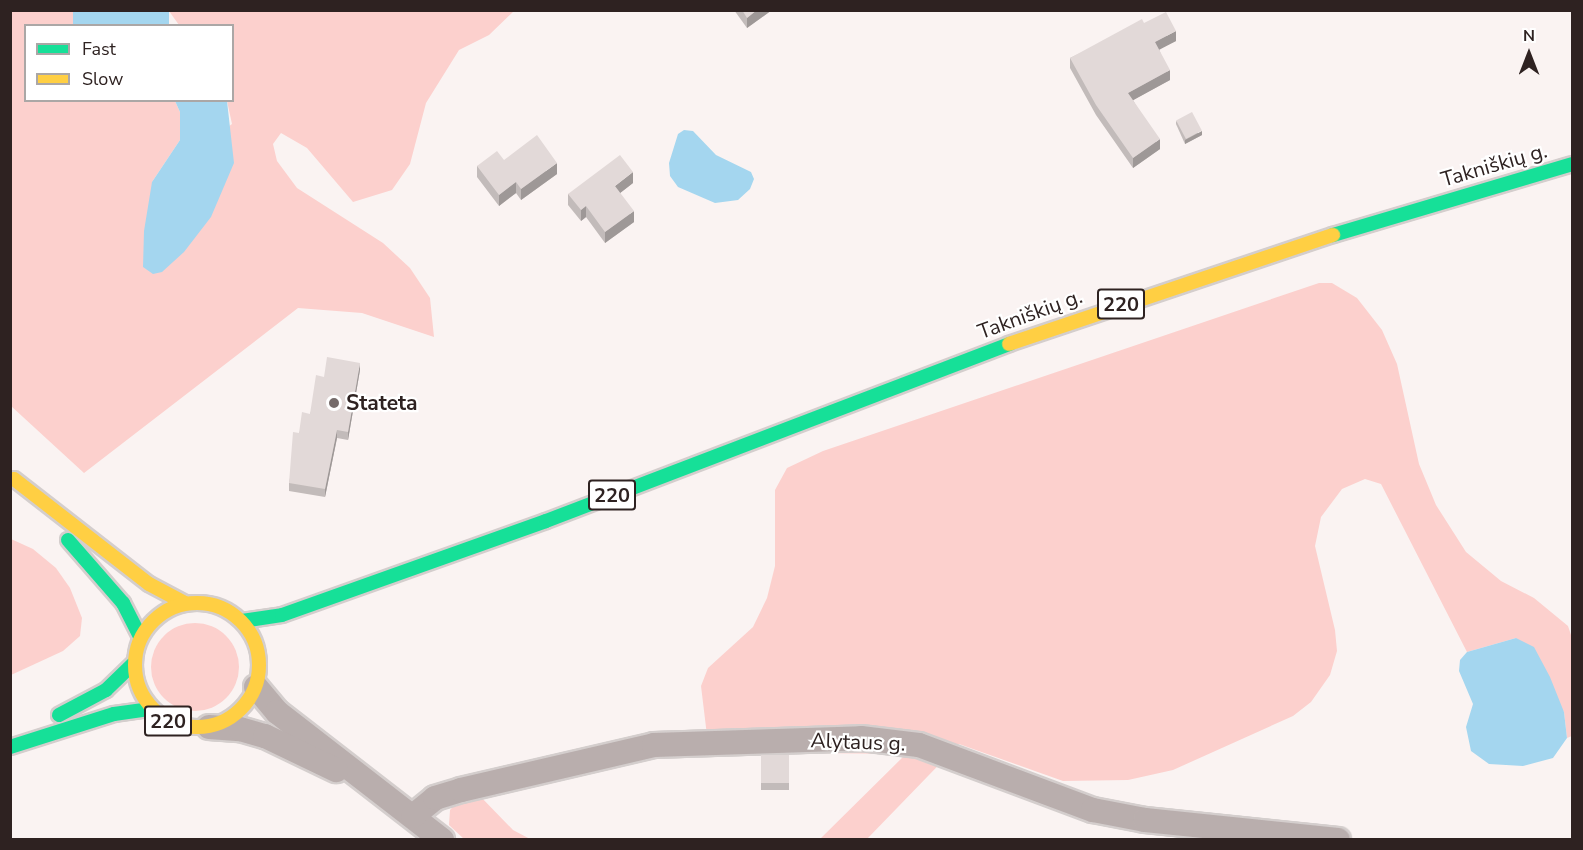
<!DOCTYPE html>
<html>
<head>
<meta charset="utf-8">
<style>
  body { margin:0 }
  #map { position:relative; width:1583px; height:850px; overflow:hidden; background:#faf3f2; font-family:"Nunito Sans",sans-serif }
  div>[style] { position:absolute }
  .green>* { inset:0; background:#fcd0cd }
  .round { border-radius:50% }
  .water>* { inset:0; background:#a4d6ef; transform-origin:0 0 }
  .roads { filter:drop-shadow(2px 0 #d4cecd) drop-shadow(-2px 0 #d4cecd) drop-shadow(0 2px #d4cecd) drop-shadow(0 -2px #d4cecd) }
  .street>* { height:24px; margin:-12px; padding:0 12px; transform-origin:12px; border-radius:12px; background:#b9aead }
  .fast>* { height:14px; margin:-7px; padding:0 7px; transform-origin:7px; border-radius:7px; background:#16e098 }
  .slow>* { height:14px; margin:-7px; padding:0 7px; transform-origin:7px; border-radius:7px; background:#ffcf43 }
  .slow>.ring { margin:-7px; padding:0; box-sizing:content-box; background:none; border:14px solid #ffcf43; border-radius:50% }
  .wall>* { inset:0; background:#c2bbba; transform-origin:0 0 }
  .shaded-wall>* { inset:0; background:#9e9897 }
  .building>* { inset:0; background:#e2d9d8; transform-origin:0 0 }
  .dots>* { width:16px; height:16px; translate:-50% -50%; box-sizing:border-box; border:3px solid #fff; border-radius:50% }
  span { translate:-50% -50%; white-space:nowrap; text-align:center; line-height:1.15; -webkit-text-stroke:4.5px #fff; paint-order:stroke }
  .shield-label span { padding:2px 4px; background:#fff; border:2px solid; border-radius:4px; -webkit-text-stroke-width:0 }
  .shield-label { font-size:20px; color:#2e2221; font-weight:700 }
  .street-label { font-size:21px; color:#2e2221 }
  .poi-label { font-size:21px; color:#2e2221; font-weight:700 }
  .left { translate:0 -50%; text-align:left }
  .frame { position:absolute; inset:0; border:12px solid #2e2221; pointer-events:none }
  .legend { position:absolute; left:24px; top:24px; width:210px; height:78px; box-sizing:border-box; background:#fff; border:2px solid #aba7a6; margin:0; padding:8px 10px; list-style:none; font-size:18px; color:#2e2221 }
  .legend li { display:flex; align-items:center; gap:12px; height:30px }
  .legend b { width:30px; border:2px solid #aba7a6 }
  .north { position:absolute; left:1499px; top:24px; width:60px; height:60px; -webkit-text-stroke:4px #fff; paint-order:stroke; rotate:0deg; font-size:16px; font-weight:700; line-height:24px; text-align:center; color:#2e2221 }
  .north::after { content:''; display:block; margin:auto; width:21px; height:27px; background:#2e2221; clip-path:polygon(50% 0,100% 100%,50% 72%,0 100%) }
</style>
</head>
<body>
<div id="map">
  <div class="green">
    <div style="clip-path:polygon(10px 11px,73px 11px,77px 25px,26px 26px,26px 100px,175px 101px,180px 112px,180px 140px,152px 182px,232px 124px,227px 101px,232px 100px,232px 26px,179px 25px,169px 11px,514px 11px,489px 35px,459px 50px,426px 103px,410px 164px,392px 190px,353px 202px,307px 148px,281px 133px,273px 144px,277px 161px,297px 188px,383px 243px,410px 268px,430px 298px,434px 337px,362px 313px,298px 308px,84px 473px,11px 406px)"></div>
    <div style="clip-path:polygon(1319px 283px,1332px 283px,1357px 298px,1382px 330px,1397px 364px,1419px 464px,1436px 505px,1466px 552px,1501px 581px,1534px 598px,1568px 626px,1572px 638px,1572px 736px,1567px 738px,1564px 712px,1516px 638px,1467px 652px,1381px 484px,1365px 479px,1342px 489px,1321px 517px,1315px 546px,1335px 630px,1337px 651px,1330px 675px,1311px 702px,1293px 716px,1173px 770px,1128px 780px,1063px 781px,959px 744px,867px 839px,820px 839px,906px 754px,709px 752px,701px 686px,708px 668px,753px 627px,767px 598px,775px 566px,775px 490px,787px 468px,823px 451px)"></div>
    <div style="clip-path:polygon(11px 539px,33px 549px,56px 568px,70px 588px,82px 618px,80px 636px,63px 651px,11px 675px)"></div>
    <div class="round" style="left:151px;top:623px;width:88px;height:88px"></div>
    <div style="clip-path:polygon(478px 794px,513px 830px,530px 839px,464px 839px,449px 825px,450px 810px,457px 802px)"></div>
  </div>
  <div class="water">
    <div style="left:73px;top:11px;width:96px;height:15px"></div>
    <div style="clip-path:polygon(175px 101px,227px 101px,234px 163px,211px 217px,184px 252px,162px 272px,153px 274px,143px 267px,144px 231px,152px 182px,180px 140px,180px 112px)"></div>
    <div style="clip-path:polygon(684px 130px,693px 131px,716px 155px,751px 172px,754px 179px,750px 189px,738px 200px,715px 203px,678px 187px,670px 176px,669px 163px,678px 134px)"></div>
    <div style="clip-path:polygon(1516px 638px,1534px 647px,1550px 677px,1564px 712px,1567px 738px,1553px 758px,1523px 766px,1489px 764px,1471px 751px,1466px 727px,1473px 704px,1459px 671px,1460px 660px,1467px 652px)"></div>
  </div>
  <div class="roads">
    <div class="street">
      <div style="left:256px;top:687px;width:33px;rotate:50deg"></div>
      <div style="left:277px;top:712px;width:209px;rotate:37.8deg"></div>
      <div style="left:209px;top:727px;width:31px;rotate:4deg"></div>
      <div style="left:240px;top:729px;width:26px;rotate:16deg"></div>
      <div style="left:265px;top:736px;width:79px;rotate:25.6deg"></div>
      <div style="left:413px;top:816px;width:28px;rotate:-39deg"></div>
      <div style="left:435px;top:798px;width:27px;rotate:-17deg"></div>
      <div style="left:461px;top:790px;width:198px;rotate:-13.1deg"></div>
      <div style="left:654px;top:745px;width:207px;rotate:-1.9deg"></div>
      <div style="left:861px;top:738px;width:58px;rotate:6.9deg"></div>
      <div style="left:919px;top:745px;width:186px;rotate:20.5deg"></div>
      <div style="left:1093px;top:810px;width:53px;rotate:10.9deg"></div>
      <div style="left:1145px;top:820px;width:194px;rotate:5.9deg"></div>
    </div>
    <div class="fast">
      <div style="left:1333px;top:235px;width:249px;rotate:-16.5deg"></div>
      <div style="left:68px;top:540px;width:84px;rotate:48.9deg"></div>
      <div style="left:123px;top:603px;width:37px;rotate:63deg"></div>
      <div style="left:242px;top:621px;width:40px;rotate:-8.5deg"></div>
      <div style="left:282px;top:615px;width:280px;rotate:-19.6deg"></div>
      <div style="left:546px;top:521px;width:496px;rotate:-20.9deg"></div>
      <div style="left:59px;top:715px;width:53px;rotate:-28deg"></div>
      <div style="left:106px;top:690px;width:37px;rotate:-44deg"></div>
      <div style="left:10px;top:747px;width:109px;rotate:-17.6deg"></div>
      <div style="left:114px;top:714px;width:37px;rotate:-8deg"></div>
    </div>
    <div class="slow">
      <div style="left:1009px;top:344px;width:342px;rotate:-18.6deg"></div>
      <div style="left:14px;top:479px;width:171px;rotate:37.9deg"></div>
      <div style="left:149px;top:584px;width:40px;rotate:28deg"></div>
      <div class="ring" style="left:135px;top:603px;width:110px;height:110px"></div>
    </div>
  </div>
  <div class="wall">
    <div style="clip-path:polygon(734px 10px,772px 10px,747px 28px)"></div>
    <div style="clip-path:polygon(1144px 23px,1176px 41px,1159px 49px,1170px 80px,1133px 100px,1160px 149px,1133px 168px,1096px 115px,1070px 68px,1070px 58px)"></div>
    <div style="clip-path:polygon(1176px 121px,1202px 135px,1185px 144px,1176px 124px)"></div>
    <div style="clip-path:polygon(504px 160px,557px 174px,521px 200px,516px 193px,499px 206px,477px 177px,477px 166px)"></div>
    <div style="clip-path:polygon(633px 183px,620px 193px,634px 222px,605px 243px,586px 217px,581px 221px,568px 205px,568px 194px)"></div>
    <div style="clip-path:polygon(360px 370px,348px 440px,337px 438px,325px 497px,289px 491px,289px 483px,299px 433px,310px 414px,324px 377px)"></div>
    <div style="left:761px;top:755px;width:28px;height:35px"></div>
  </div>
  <div class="shaded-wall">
    <div style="clip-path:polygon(757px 10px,772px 10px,747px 28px,747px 18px)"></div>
    <div style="clip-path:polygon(1176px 31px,1176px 41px,1155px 52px,1155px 42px)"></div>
    <div style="clip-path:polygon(1170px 70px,1170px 80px,1128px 103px,1128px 93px)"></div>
    <div style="clip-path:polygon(1202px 131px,1202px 135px,1185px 144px,1185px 140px)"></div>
    <div style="clip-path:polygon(1160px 139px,1160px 149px,1133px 168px,1133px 158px)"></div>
    <div style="clip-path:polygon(557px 163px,557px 174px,521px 200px,521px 189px)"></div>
    <div style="clip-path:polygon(633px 172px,633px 183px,615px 197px,615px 186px)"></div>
    <div style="clip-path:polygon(516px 182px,516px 193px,499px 206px,499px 195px)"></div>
    <div style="clip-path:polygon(586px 206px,586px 217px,581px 221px,581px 210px)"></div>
    <div style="clip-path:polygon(634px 211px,634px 222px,605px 243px,605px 232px)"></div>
    <div style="clip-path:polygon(360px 363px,360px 370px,348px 440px,348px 432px)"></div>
    <div style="clip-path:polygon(337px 430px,337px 438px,325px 497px,325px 489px)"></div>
  </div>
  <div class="building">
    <div style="clip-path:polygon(742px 10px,757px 10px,747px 18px)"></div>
    <div style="clip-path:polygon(1166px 12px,1176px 31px,1155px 42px,1170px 70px,1128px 93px,1160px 139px,1133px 158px,1096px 105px,1070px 58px,1142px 19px,1144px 23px)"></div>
    <div style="left:1192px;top:112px;width:21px;height:18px;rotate:62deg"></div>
    <div style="clip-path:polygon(537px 135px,557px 163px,521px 189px,516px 182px,499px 195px,477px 166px,497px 151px,504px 160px)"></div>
    <div style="clip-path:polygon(620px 155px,633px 172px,615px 186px,634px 211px,605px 232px,586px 206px,581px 210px,568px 194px)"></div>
    <div style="clip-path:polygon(327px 357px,360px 363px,348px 432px,337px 430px,325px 489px,289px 483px,293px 432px,299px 433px,302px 412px,310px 414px,316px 375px,324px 377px)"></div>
    <div style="left:761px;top:755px;width:28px;height:28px"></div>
  </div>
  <div class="dots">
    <div style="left:334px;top:403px;background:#756b6a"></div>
  </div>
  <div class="shield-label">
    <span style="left:1121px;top:304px">220</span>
    <span style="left:612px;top:495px">220</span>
    <span style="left:168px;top:721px">220</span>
  </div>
  <div class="street-label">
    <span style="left:1494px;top:165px;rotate:-16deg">Takniškių g.</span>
    <span style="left:1030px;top:314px;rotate:-20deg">Takniškių g.</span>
    <span style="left:858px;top:742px;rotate:2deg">Alytaus g.</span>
  </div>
  <div class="poi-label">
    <span class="left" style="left:346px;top:403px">Stateta</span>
  </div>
  <div class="frame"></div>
  <ul class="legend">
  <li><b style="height:8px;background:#16e098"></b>Fast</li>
  <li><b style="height:8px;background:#ffcf43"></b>Slow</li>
  </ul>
  <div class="north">N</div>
</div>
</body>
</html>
